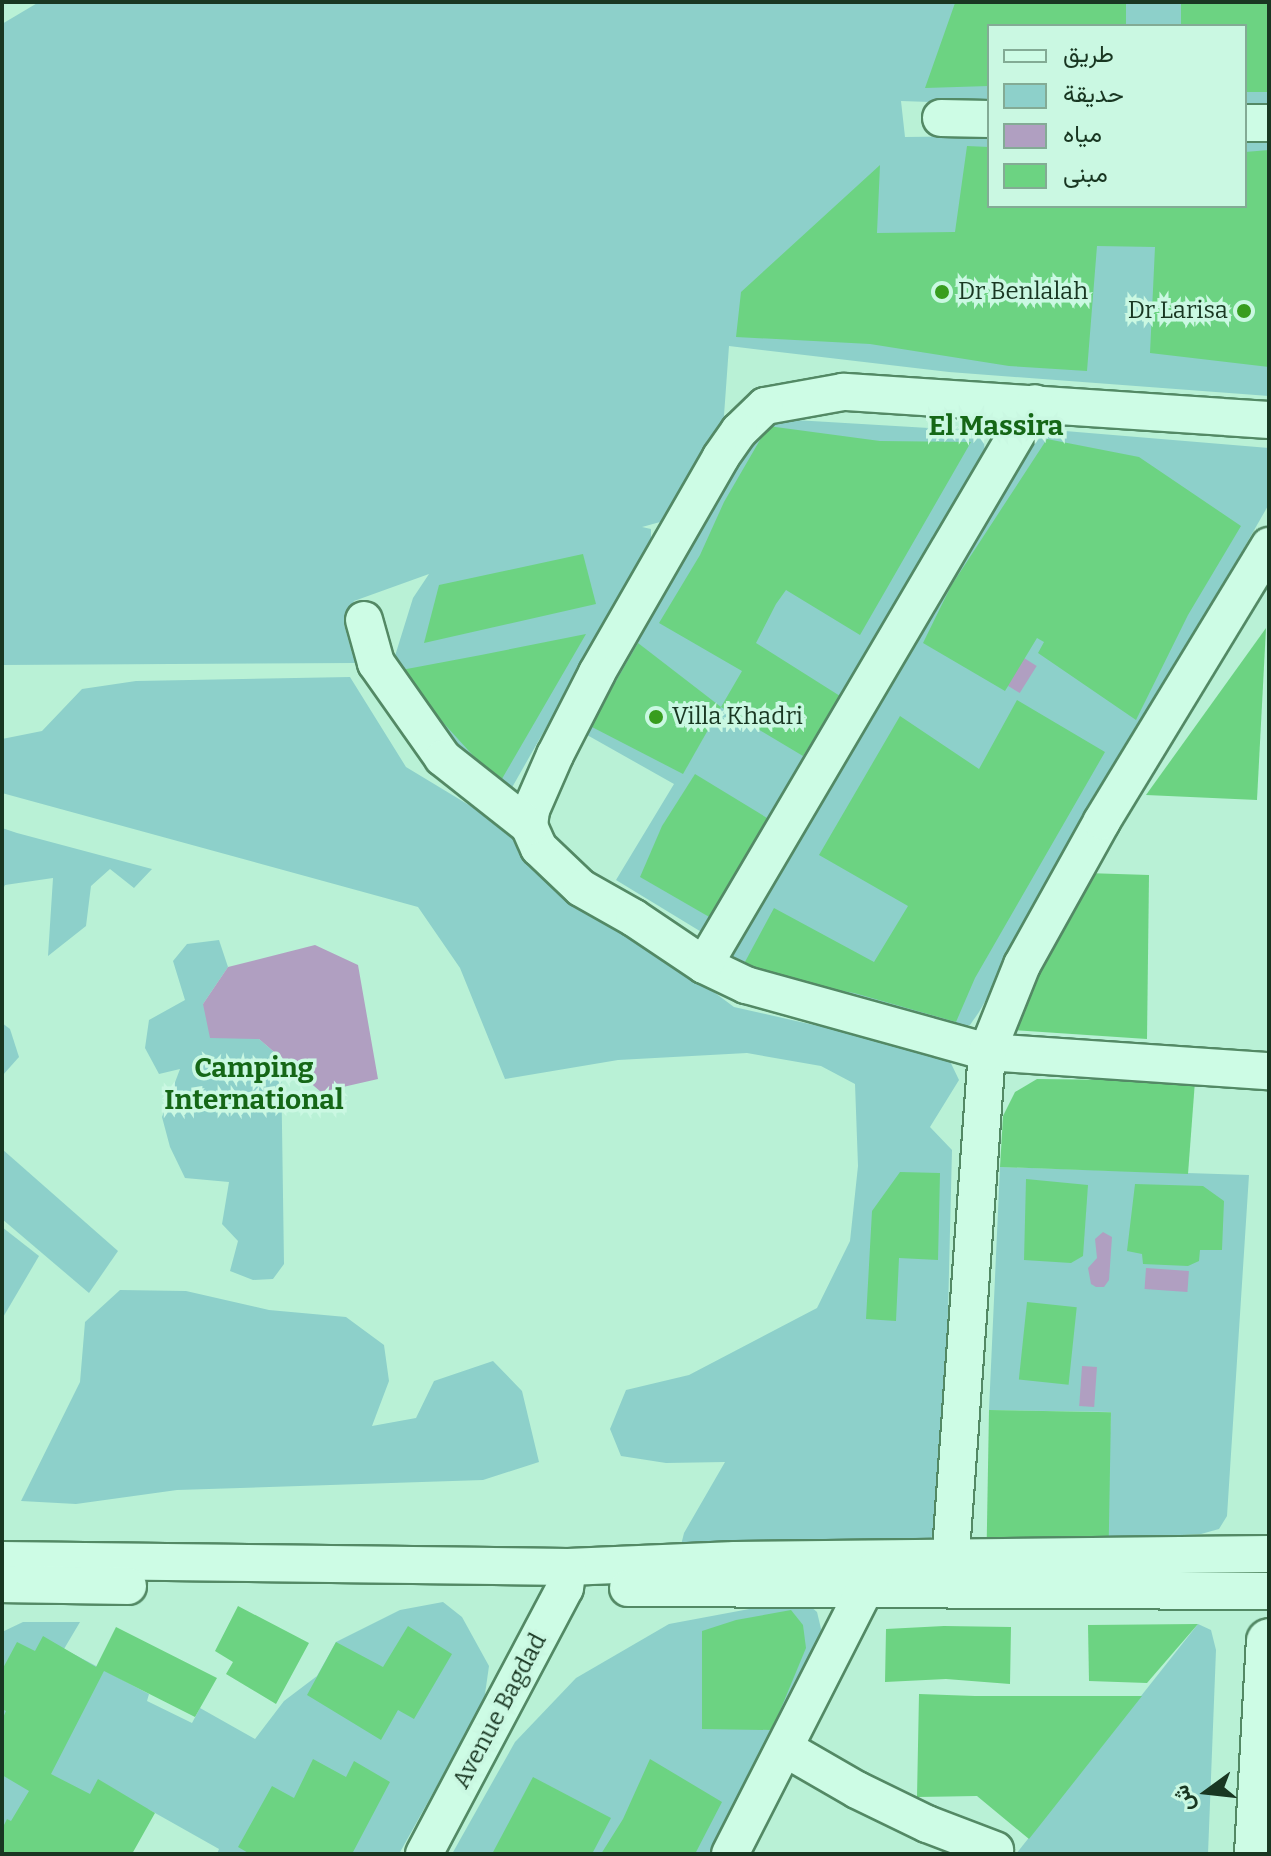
<!DOCTYPE html>
<html>
<head>
<meta charset="utf-8">
<style>
  body { margin:0 }
  #map { position:relative; width:1271px; height:1856px; overflow:hidden; background:#b9f1d6; font-family:Bitter,Vazirmatn,serif }
  div>[style] { position:absolute }
  .green>* { inset:0; background:#8dd0ca }
  .water>* { inset:0; background:#b09fc1; transform-origin:0 0 }
  .building>* { inset:0; background:#6cd382; transform-origin:0 0 }
  .roads { filter:drop-shadow(2px 0 #538965) drop-shadow(-2px 0 #538965) drop-shadow(0 2px #538965) drop-shadow(0 -2px #538965) }
  .street>* { height:36px; margin:-18px; padding:0 18px; transform-origin:18px; border-radius:18px; background:#cdfce5 }
  .secondary>* { height:44px; margin:-22px; padding:0 22px; transform-origin:22px; border-radius:22px; background:#cdfce5 }
  .dots>* { width:22px; height:22px; translate:-50% -50%; box-sizing:border-box; border:4px solid #caf8e2; border-radius:50% }
  span { translate:-50% -50%; white-space:nowrap; text-align:center; line-height:1.15; -webkit-text-stroke:7px #caf8e2; paint-order:stroke }
  .poi-label { font-size:24px; color:#193722 }
  .left { translate:0 -50%; text-align:left }
  .right { translate:-100% -50%; text-align:right }
  .street-label { font-size:24px; color:#193722 }
  .quarter-label { font-size:28px; color:#156716; font-weight:700 }
  .frame { position:absolute; inset:0; border:4px solid #193722; pointer-events:none }
  .legend { position:absolute; left:987px; top:24px; width:260px; height:184px; box-sizing:border-box; background:#caf8e2; border:2px solid #83ab95; margin:0; padding:10px 14px; list-style:none; font-size:24px; color:#193722 }
  .legend li { display:flex; align-items:center; gap:16px; height:40px }
  .legend b { width:40px; border:2px solid #83ab95 }
  .north { position:absolute; left:1167px; top:1752px; width:80px; height:80px; -webkit-text-stroke:6px #caf8e2; paint-order:stroke; rotate:255deg; font-size:22px; font-weight:700; line-height:32px; text-align:center; color:#193722 }
  .north::after { content:''; display:block; margin:auto; width:28px; height:36px; background:#193722; clip-path:polygon(50% 0,100% 100%,50% 72%,0 100%) }
</style>
</head>
<body>
<div id="map">
  <div class="green">
    <div style="clip-path:polygon(39px 2px,1269px 2px,1269px 105px,1245px 105px,1245px 26px,989px 26px,989px 104px,901px 101px,905px 137px,989px 136px,989px 206px,1245px 206px,1245px 139px,1269px 139px,1269px 396px,949px 372px,729px 346px,721px 457px,689px 514px,642px 527px,651px 529px,651px 543px,510px 791px,448px 749px,390px 672px,413px 598px,429px 574px,354px 601px,344px 624px,355px 663px,2px 665px,2px 24px)"></div>
    <div style="clip-path:polygon(778px 419px,979px 431px,984px 441px,985px 458px,708px 936px,616px 880px,674px 784px,580px 731px,754px 430px)"></div>
    <div style="clip-path:polygon(1053px 430px,1269px 448px,1269px 504px,979px 1012px,970px 1025px,960px 1028px,721px 961px,1019px 458px,1046px 432px)"></div>
    <div style="clip-path:polygon(350px 677px,406px 767px,497px 822px,559px 889px,672px 961px,734px 1007px,947px 1055px,959px 1080px,930px 1127px,952px 1150px,943px 1515px,931px 1538px,911px 1545px,681px 1545px,684px 1533px,725px 1462px,666px 1463px,621px 1456px,610px 1429px,626px 1390px,689px 1375px,817px 1308px,850px 1241px,858px 1166px,855px 1084px,821px 1066px,747px 1053px,618px 1060px,505px 1079px,460px 968px,418px 907px,2px 793px,2px 739px,42px 731px,82px 689px,136px 681px)"></div>
    <div style="clip-path:polygon(2px 828px,17px 833px,152px 869px,134px 888px,110px 869px,91px 886px,86px 926px,48px 956px,53px 878px,5px 885px,2px 891px)"></div>
    <div style="clip-path:polygon(219px 940px,228px 967px,203px 1004px,259px 1039px,281px 1058px,284px 1264px,273px 1279px,253px 1280px,230px 1271px,238px 1241px,222px 1224px,229px 1182px,185px 1178px,170px 1147px,162px 1117px,180px 1069px,159px 1074px,145px 1048px,149px 1020px,185px 1000px,173px 961px,187px 944px)"></div>
    <div style="clip-path:polygon(2px 1023px,10px 1029px,19px 1057px,2px 1076px)"></div>
    <div style="clip-path:polygon(2px 1149px,118px 1251px,89px 1293px,2px 1219px)"></div>
    <div style="clip-path:polygon(1000px 1167px,1249px 1175px,1227px 1516px,1219px 1529px,1201px 1534px,1105px 1539px,1111px 1412px,989px 1410px)"></div>
    <div style="clip-path:polygon(2px 1227px,39px 1256px,2px 1319px)"></div>
    <div style="clip-path:polygon(120px 1290px,186px 1291px,269px 1310px,346px 1317px,384px 1345px,389px 1381px,372px 1426px,416px 1418px,434px 1381px,493px 1361px,522px 1391px,539px 1462px,483px 1480px,177px 1490px,76px 1504px,21px 1501px,80px 1382px,85px 1322px)"></div>
    <div style="clip-path:polygon(443px 1602px,462px 1617px,489px 1666px,484px 1701px,399px 1854px,217px 1854px,219px 1849px,148px 1809px,2px 1854px,2px 1632px,23px 1622px,80px 1622px,64px 1649px,149px 1694px,147px 1701px,192px 1723px,200px 1708px,255px 1739px,284px 1701px,317px 1676px,336px 1642px,400px 1610px)"></div>
    <div style="clip-path:polygon(787px 1602px,805px 1602px,817px 1612px,823px 1637px,717px 1854px,452px 1854px,515px 1742px,576px 1678px,669px 1624px)"></div>
    <div style="clip-path:polygon(1198px 1624px,1211px 1630px,1216px 1650px,1208px 1854px,1016px 1854px)"></div>
  </div>
  <div class="water">
    <div style="left:1024px;top:658px;width:15px;height:32px;rotate:32deg"></div>
    <div style="clip-path:polygon(315px 945px,358px 965px,378px 1079px,321px 1092px,259px 1039px,210px 1038px,203px 1004px,228px 967px)"></div>
    <div style="clip-path:polygon(1103px 1232px,1112px 1237px,1109px 1280px,1104px 1287px,1096px 1287px,1091px 1284px,1088px 1268px,1097px 1258px,1095px 1239px)"></div>
    <div style="left:1146px;top:1268px;width:43px;height:21px;rotate:4deg"></div>
    <div style="left:1082px;top:1366px;width:15px;height:40px;rotate:4deg"></div>
  </div>
  <div class="building">
    <div style="clip-path:polygon(1126px 2px,1126px 26px,989px 26px,989px 86px,925px 88px,955px 3px)"></div>
    <div style="clip-path:polygon(1181px 2px,1269px 2px,1269px 92px,1245px 92px,1245px 26px,1181px 26px)"></div>
    <div style="clip-path:polygon(967px 146px,989px 147px,989px 206px,1245px 206px,1245px 152px,1269px 150px,1269px 367px,1150px 353px,1155px 247px,1097px 246px,1087px 371px,1009px 366px,870px 344px,736px 337px,741px 292px,880px 165px,877px 233px,955px 232px)"></div>
    <div style="clip-path:polygon(768px 426px,880px 441px,971px 442px,860px 635px,786px 590px,776px 604px,756px 643px,840px 696px,803px 756px,721px 707px,742px 671px,659px 623px,700px 555px,724px 502px)"></div>
    <div style="clip-path:polygon(1047px 439px,1139px 457px,1241px 526px,1188px 615px,1136px 720px,1038px 653px,1044px 642px,1037px 638px,1005px 691px,923px 643px,951px 586px)"></div>
    <div style="clip-path:polygon(583px 554px,596px 604px,424px 643px,439px 585px)"></div>
    <div style="clip-path:polygon(1266px 628px,1257px 800px,1146px 795px)"></div>
    <div style="clip-path:polygon(586px 634px,499px 784px,396px 671px,481px 655px)"></div>
    <div style="clip-path:polygon(638px 643px,721px 707px,683px 774px,590px 726px)"></div>
    <div style="clip-path:polygon(1017px 700px,1105px 752px,975px 978px,956px 1022px,854px 993px,739px 973px,774px 908px,874px 962px,908px 906px,819px 855px,900px 716px,979px 769px)"></div>
    <div style="clip-path:polygon(695px 774px,772px 821px,711px 918px,640px 877px,662px 826px)"></div>
    <div style="clip-path:polygon(1086px 873px,1149px 875px,1147px 1039px,1012px 1030px)"></div>
    <div style="clip-path:polygon(1037px 1079px,1195px 1081px,1188px 1174px,1000px 1167px,1003px 1116px,1015px 1092px)"></div>
    <div style="clip-path:polygon(900px 1172px,940px 1173px,938px 1260px,899px 1258px,896px 1321px,866px 1319px,872px 1211px)"></div>
    <div style="clip-path:polygon(1026px 1179px,1088px 1185px,1083px 1256px,1071px 1263px,1024px 1260px)"></div>
    <div style="clip-path:polygon(1135px 1184px,1203px 1186px,1224px 1201px,1222px 1250px,1200px 1250px,1199px 1261px,1188px 1266px,1143px 1264px,1142px 1254px,1127px 1251px)"></div>
    <div style="left:1027px;top:1302px;width:50px;height:78px;rotate:6deg"></div>
    <div style="left:989px;top:1410px;width:122px;height:129px;rotate:1deg"></div>
    <div style="clip-path:polygon(238px 1606px,309px 1643px,276px 1704px,226px 1674px,233px 1662px,215px 1651px)"></div>
    <div style="clip-path:polygon(791px 1610px,803px 1625px,806px 1648px,772px 1730px,702px 1729px,702px 1631px,736px 1620px)"></div>
    <div style="clip-path:polygon(1198px 1624px,1147px 1683px,1089px 1681px,1088px 1625px)"></div>
    <div style="clip-path:polygon(408px 1626px,452px 1654px,414px 1719px,398px 1710px,381px 1740px,307px 1695px,336px 1642px,383px 1667px)"></div>
    <div style="clip-path:polygon(944px 1626px,1011px 1627px,1010px 1684px,946px 1679px,885px 1682px,886px 1629px)"></div>
    <div style="clip-path:polygon(116px 1627px,217px 1678px,195px 1717px,104px 1671px,51px 1774px,90px 1794px,98px 1779px,155px 1813px,132px 1854px,2px 1854px,2px 1829px,7px 1819px,11px 1821px,29px 1791px,2px 1775px,2px 1720px,6px 1711px,2px 1709px,2px 1670px,17px 1642px,35px 1651px,43px 1636px,96px 1667px)"></div>
    <div style="clip-path:polygon(919px 1694px,975px 1696px,1142px 1696px,1029px 1839px,977px 1796px,917px 1797px)"></div>
    <div style="clip-path:polygon(313px 1759px,346px 1777px,354px 1761px,390px 1782px,352px 1854px,250px 1854px,238px 1847px,272px 1786px,294px 1798px)"></div>
    <div style="clip-path:polygon(650px 1759px,722px 1802px,695px 1854px,601px 1854px,623px 1819px)"></div>
    <div style="clip-path:polygon(533px 1777px,611px 1818px,592px 1854px,492px 1854px)"></div>
  </div>
  <div class="roads">
    <div class="street">
      <div style="left:941px;top:118px;width:48px;rotate:1.2deg"></div>
      <div style="left:1245px;top:123px;width:24px"></div>
      <div style="left:1269px;top:420px;width:427px;rotate:-176.2deg"></div>
      <div style="left:843px;top:392px;width:79px;rotate:169.8deg"></div>
      <div style="left:765px;top:406px;width:36px;rotate:136deg"></div>
      <div style="left:739px;top:431px;width:32px;rotate:125deg"></div>
      <div style="left:721px;top:457px;width:249px;rotate:119.9deg"></div>
      <div style="left:597px;top:673px;width:92px;rotate:117.1deg"></div>
      <div style="left:555px;top:755px;width:60px;rotate:113.6deg"></div>
      <div style="left:531px;top:810px;width:16px;rotate:97deg"></div>
      <div style="left:529px;top:826px;width:24px;rotate:66deg"></div>
      <div style="left:539px;top:848px;width:58px;rotate:43.6deg"></div>
      <div style="left:581px;top:888px;width:61px;rotate:29.5deg"></div>
      <div style="left:634px;top:918px;width:84px;rotate:33.9deg"></div>
      <div style="left:704px;top:965px;width:47px;rotate:25.5deg"></div>
      <div style="left:746px;top:985px;width:250px;rotate:15.5deg"></div>
      <div style="left:987px;top:1052px;width:283px;rotate:3.9deg"></div>
      <div style="left:364px;top:620px;width:45px;rotate:74.4deg"></div>
      <div style="left:376px;top:663px;width:116px;rotate:54.8deg"></div>
      <div style="left:443px;top:758px;width:110px;rotate:38.3deg"></div>
      <div style="left:704px;top:965px;width:652px;rotate:-59.5deg"></div>
      <div style="left:2px;top:1560px;width:566px;rotate:0.71deg"></div>
      <div style="left:568px;top:1567px;width:167px;rotate:-2.4deg"></div>
      <div style="left:735px;top:1560px;width:534px;rotate:-0.64deg"></div>
      <div style="left:949px;top:1579px;width:528px;rotate:-85.88deg"></div>
      <div style="left:987px;top:1052px;width:94px;rotate:-68.1deg"></div>
      <div style="left:1022px;top:965px;width:165px;rotate:-60.9deg"></div>
      <div style="left:1102px;top:821px;width:322px;rotate:-58.7deg"></div>
      <div style="left:2px;top:1584px;width:126px;rotate:0.9deg"></div>
      <div style="left:628px;top:1588px;width:641px;rotate:0.27deg"></div>
      <div style="left:786px;top:1749px;width:82px;rotate:30deg"></div>
      <div style="left:857px;top:1790px;width:78px;rotate:25.9deg"></div>
      <div style="left:927px;top:1824px;width:73px;rotate:20.9deg"></div>
      <div style="left:424px;top:1854px;width:301px;rotate:-62.1deg"></div>
      <div style="left:565px;top:1588px;width:21px;rotate:-82deg"></div>
      <div style="left:730px;top:1854px;width:318px;rotate:-63deg"></div>
    </div>
    <div class="secondary">
      <div style="left:1257px;top:1854px;width:213px;rotate:-86.8deg"></div>
    </div>
  </div>
  <div class="dots">
    <div style="left:942px;top:292px;background:#389d1e"></div>
    <div style="left:1244px;top:311px;background:#389d1e"></div>
    <div style="left:656px;top:717px;background:#389d1e"></div>
  </div>
  <div class="poi-label">
    <span class="left" style="left:958px;top:292px">Dr Benlalah</span>
    <span class="right" style="left:1228px;top:311px">Dr Larisa</span>
    <span class="left" style="left:672px;top:717px">Villa Khadri</span>
  </div>
  <div class="street-label">
    <span style="left:500px;top:1711px;rotate:-62deg">Avenue Bagdad</span>
  </div>
  <div class="quarter-label">
    <span style="left:996px;top:426px">El Massira</span>
    <span style="left:254px;top:1084px">Camping<br>International</span>
  </div>
  <div class="frame"></div>
  <ul class="legend">
  <li><b style="height:10px;background:#cdfce5"></b>طريق</li>
  <li><b style="height:22px;background:#8dd0ca"></b>حديقة</li>
  <li><b style="height:22px;background:#b09fc1"></b>مياه</li>
  <li><b style="height:22px;background:#6cd382"></b>مبنى</li>
  </ul>
  <div class="north">ش</div>
</div>
</body>
</html>
